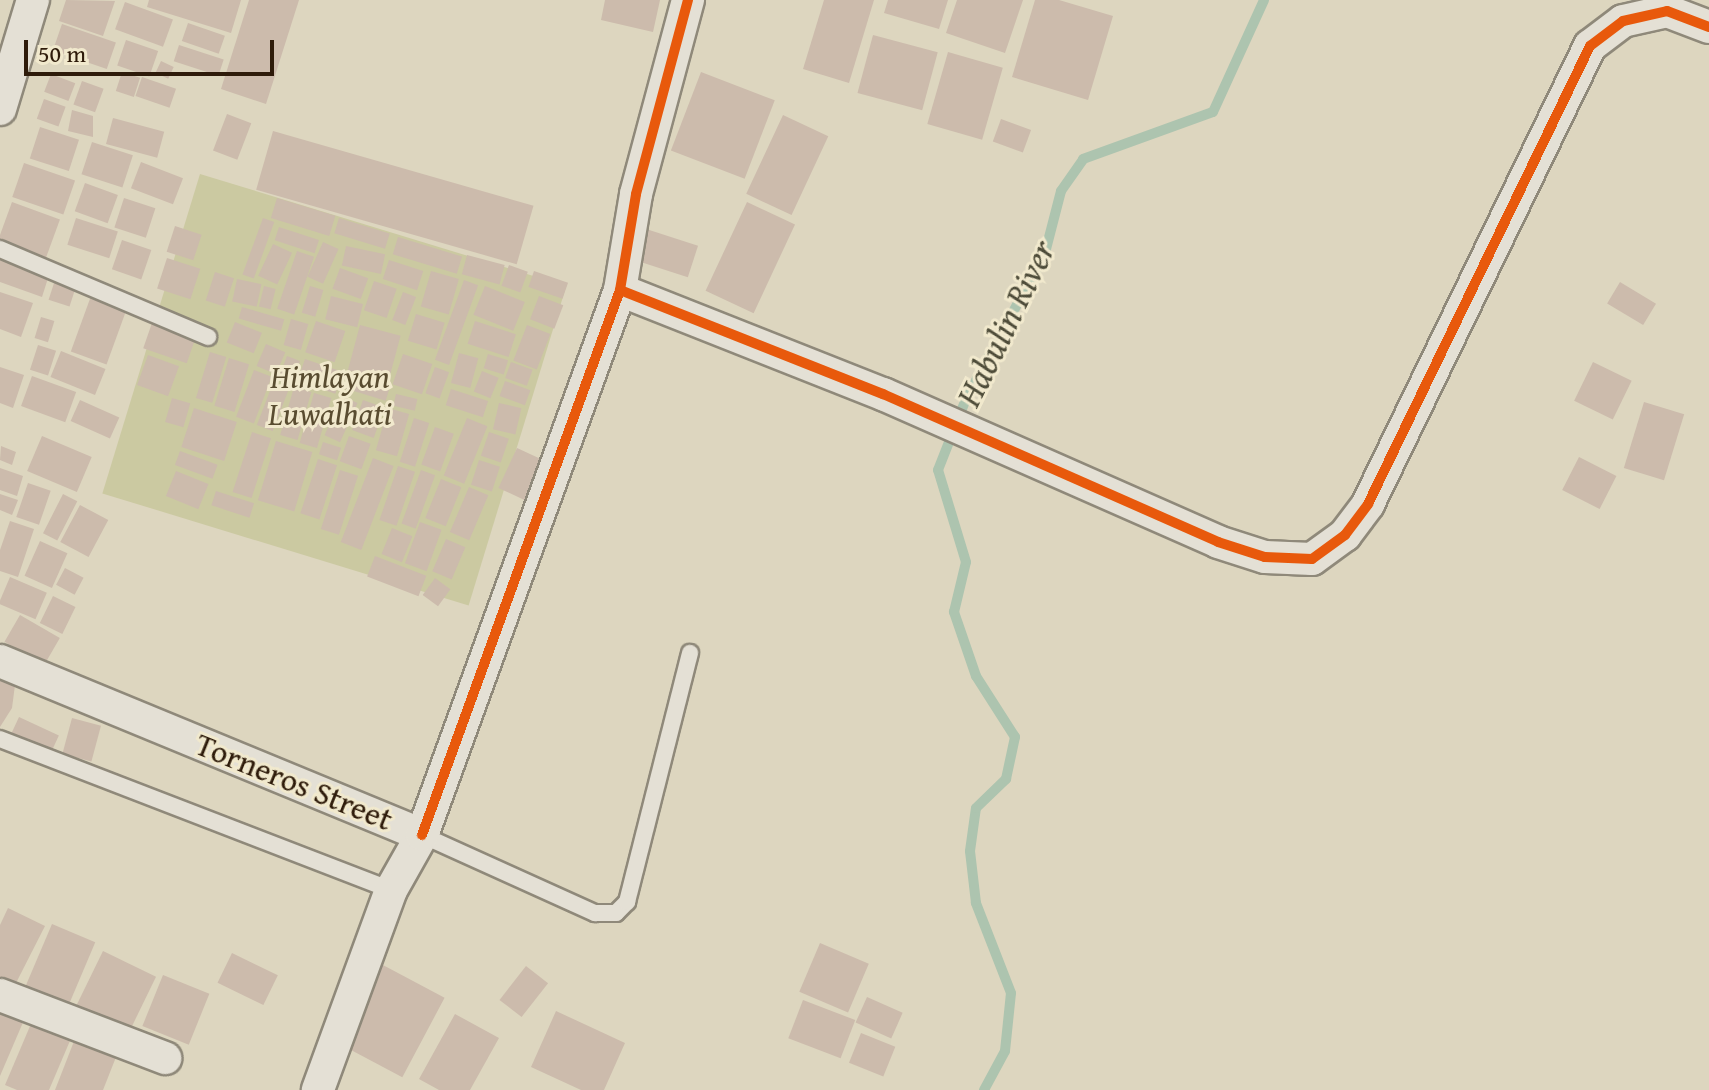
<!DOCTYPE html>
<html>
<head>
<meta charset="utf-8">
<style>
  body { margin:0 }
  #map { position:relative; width:1709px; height:1090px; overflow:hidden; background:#ddd6bf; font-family:"Gentium Book Plus",serif }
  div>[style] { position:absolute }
  .green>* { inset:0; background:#cbc9a1; transform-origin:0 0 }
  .stream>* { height:10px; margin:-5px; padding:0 5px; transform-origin:5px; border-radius:5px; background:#adc4af }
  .building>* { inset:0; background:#ccbbac; transform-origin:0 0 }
  .roads { filter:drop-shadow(2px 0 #8f897a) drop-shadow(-2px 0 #8f897a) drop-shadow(0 2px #8f897a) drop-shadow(0 -2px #8f897a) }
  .lane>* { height:16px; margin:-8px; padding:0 8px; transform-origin:8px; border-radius:8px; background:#e4e0d5 }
  .street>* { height:32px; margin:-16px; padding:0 16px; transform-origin:16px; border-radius:16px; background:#e4e0d5 }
  .cycleway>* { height:10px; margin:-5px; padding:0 5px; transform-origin:5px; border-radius:5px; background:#e8590c }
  span { translate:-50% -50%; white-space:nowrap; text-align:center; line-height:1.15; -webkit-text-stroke:6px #f1e9cd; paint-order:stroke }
  .park-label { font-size:32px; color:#594c30; font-style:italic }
  .street-label { font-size:32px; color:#2e1b0a }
  .water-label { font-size:34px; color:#4e4c39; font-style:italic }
  .scale { position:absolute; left:24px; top:40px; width:250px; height:36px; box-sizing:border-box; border:4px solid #2e1b0a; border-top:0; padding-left:10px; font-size:24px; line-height:28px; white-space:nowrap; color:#2e1b0a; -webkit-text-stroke:6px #f1e9cd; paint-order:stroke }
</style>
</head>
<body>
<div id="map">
  <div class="green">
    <div style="left:200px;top:174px;width:383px;height:334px;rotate:17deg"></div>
  </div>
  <div class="stream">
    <div style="left:984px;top:1090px;width:44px;rotate:-61.7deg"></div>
    <div style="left:1005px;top:1051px;width:58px;rotate:-84.1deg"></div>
    <div style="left:1011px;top:993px;width:97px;rotate:-111.3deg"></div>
    <div style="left:976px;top:903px;width:52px;rotate:-96.6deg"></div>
    <div style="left:970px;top:851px;width:43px;rotate:-82.1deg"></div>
    <div style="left:976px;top:808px;width:42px;rotate:-44deg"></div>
    <div style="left:1006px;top:779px;width:43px;rotate:-77.9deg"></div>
    <div style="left:1015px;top:737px;width:72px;rotate:-122.6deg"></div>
    <div style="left:976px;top:676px;width:68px;rotate:-109deg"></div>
    <div style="left:954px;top:612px;width:51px;rotate:-76.5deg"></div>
    <div style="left:966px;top:562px;width:96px;rotate:-106.9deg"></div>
    <div style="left:938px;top:470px;width:76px;rotate:-68.5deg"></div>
    <div style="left:966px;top:399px;width:166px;rotate:-61.6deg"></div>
    <div style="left:1045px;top:253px;width:64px;rotate:-75.5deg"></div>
    <div style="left:1061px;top:191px;width:39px;rotate:-55deg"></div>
    <div style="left:1083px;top:159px;width:138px;rotate:-19.9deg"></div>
    <div style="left:1213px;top:112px;width:123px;rotate:-65.5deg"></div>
  </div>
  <div class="building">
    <div style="clip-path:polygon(66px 0,115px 1px,103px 36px,59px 21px)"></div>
    <div style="clip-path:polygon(149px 0,241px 0,231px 33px,147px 7px)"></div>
    <div style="clip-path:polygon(249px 0,299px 0,266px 104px,221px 89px)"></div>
    <div style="clip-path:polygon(605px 0,660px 0,653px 32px,601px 20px)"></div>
    <div style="clip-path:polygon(824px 0,874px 0,849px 83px,803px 69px)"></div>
    <div style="clip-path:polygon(888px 0,948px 0,939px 29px,884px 13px)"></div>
    <div style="clip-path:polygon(957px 0,1023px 0,1005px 53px,946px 33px)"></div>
    <div style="clip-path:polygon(1035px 0,1059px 0,1113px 16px,1088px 100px,1012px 77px)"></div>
    <div style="left:125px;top:2px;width:51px;height:29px;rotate:20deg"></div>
    <div style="left:188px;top:23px;width:39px;height:19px;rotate:19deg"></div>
    <div style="left:62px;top:24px;width:57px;height:28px;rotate:19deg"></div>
    <div style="left:873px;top:35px;width:67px;height:60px;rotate:15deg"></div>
    <div style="left:126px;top:40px;width:34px;height:27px;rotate:19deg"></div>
    <div style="left:179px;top:45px;width:47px;height:17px;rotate:18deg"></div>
    <div style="left:948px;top:52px;width:57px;height:75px;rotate:16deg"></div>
    <div style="left:161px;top:61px;width:14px;height:13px;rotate:25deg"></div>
    <div style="left:122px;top:72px;width:19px;height:20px;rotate:18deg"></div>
    <div style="left:701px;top:72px;width:79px;height:84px;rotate:21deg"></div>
    <div style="left:51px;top:74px;width:26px;height:19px;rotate:21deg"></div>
    <div style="left:142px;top:77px;width:36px;height:20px;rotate:19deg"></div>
    <div style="left:82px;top:81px;width:23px;height:25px;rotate:20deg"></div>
    <div style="left:44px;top:99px;width:23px;height:21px;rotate:20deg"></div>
    <div style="clip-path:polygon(72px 110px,93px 116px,93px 137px,68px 131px)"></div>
    <div style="left:227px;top:114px;width:26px;height:39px;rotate:21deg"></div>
    <div style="left:783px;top:115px;width:50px;height:87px;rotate:25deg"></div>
    <div style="left:113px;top:118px;width:53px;height:27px;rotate:15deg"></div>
    <div style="left:1001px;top:119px;width:32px;height:24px;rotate:20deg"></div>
    <div style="left:40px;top:127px;width:41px;height:33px;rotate:18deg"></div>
    <div style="left:273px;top:131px;width:271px;height:61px;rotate:16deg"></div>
    <div style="left:92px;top:142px;width:43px;height:34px;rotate:18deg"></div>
    <div style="left:141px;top:162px;width:45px;height:28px;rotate:21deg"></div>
    <div style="left:24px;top:163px;width:54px;height:36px;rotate:19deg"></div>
    <div style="left:85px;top:183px;width:35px;height:30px;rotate:20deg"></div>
    <div style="left:124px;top:198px;width:33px;height:31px;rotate:18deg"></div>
    <div style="left:277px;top:198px;width:61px;height:21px;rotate:17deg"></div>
    <div style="left:12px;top:202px;width:51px;height:41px;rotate:20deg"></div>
    <div style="left:747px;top:202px;width:53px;height:98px;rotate:25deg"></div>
    <div style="left:76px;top:218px;width:44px;height:28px;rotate:18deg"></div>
    <div style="left:263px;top:218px;width:12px;height:60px;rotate:20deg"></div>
    <div style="left:339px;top:218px;width:53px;height:16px;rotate:17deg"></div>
    <div style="left:175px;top:226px;width:28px;height:27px;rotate:18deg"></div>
    <div style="left:279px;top:227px;width:42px;height:14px;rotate:18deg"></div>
    <div style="left:640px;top:227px;width:61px;height:33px;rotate:18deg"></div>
    <div style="left:398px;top:237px;width:67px;height:18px;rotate:17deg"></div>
    <div style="left:122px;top:240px;width:31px;height:31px;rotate:19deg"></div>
    <div style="left:323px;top:242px;width:17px;height:38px;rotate:24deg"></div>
    <div style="left:273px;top:244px;width:21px;height:35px;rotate:25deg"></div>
    <div style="left:346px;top:246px;width:40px;height:20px;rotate:12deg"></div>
    <div style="left:297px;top:251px;width:18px;height:61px;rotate:19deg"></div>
    <div style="left:467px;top:255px;width:39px;height:20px;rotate:15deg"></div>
    <div style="clip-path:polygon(0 258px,49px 275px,42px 297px,0 282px)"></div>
    <div style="left:167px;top:258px;width:35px;height:32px;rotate:18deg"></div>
    <div style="left:389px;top:260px;width:36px;height:20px;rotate:18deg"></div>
    <div style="left:509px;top:265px;width:20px;height:22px;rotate:20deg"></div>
    <div style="left:340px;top:268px;width:30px;height:22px;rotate:20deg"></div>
    <div style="left:431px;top:271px;width:29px;height:37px;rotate:16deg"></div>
    <div style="left:534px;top:271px;width:36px;height:17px;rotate:19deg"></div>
    <div style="left:215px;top:272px;width:20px;height:30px;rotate:18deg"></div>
    <div style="left:56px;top:277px;width:22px;height:24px;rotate:18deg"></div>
    <div style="left:237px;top:279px;width:25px;height:23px;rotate:12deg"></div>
    <div style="left:464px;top:280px;width:15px;height:85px;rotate:20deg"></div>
    <div style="left:374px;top:281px;width:24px;height:31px;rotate:19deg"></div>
    <div style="left:1620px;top:282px;width:42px;height:25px;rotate:31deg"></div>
    <div style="left:264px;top:286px;width:12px;height:21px;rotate:14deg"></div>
    <div style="left:310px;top:286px;width:14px;height:28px;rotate:17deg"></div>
    <div style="left:485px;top:286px;width:43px;height:31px;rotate:22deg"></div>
    <div style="clip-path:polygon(0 292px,33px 303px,21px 337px,0 329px)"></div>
    <div style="left:403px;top:292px;width:14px;height:30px;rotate:21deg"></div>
    <div style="left:91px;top:296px;width:38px;height:59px;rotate:20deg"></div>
    <div style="left:331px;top:296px;width:33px;height:24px;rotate:14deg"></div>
    <div style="left:539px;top:296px;width:26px;height:25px;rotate:21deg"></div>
    <div style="left:242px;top:307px;width:44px;height:12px;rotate:16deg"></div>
    <div style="left:416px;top:314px;width:30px;height:28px;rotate:17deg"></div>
    <div style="left:41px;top:317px;width:14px;height:22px;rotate:17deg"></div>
    <div style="left:291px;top:319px;width:18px;height:27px;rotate:16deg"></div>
    <div style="left:153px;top:320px;width:46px;height:30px;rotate:19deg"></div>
    <div style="left:316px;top:321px;width:31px;height:33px;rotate:19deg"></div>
    <div style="left:475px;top:321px;width:43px;height:24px;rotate:18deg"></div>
    <div style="left:235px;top:322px;width:29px;height:22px;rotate:22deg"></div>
    <div style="left:360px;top:325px;width:42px;height:47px;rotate:15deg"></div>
    <div style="left:527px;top:325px;width:25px;height:38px;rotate:21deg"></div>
    <div style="left:266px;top:344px;width:21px;height:24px;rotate:23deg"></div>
    <div style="left:38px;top:345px;width:19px;height:26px;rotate:18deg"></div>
    <div style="left:61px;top:351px;width:48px;height:28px;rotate:22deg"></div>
    <div style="left:210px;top:352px;width:17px;height:48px;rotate:17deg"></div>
    <div style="left:459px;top:353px;width:20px;height:31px;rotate:15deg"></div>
    <div style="left:403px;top:354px;width:31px;height:32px;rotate:19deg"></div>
    <div style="left:488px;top:354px;width:21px;height:15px;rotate:17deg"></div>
    <div style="left:148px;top:355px;width:33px;height:32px;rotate:20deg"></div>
    <div style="left:287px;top:356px;width:14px;height:26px;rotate:21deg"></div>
    <div style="left:229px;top:358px;width:21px;height:50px;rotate:17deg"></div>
    <div style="left:305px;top:359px;width:40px;height:23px;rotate:19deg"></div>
    <div style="left:511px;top:362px;width:23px;height:17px;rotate:20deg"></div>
    <div style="left:1593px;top:362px;width:43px;height:43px;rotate:26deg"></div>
    <div style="clip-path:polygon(0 367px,24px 375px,13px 408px,0 403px)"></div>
    <div style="left:435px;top:367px;width:15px;height:28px;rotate:20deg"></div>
    <div style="left:254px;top:370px;width:19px;height:50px;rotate:21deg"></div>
    <div style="left:482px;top:371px;width:18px;height:22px;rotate:22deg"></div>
    <div style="left:32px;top:376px;width:47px;height:32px;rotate:20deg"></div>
    <div style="left:349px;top:377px;width:42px;height:12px;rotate:17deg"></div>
    <div style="left:505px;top:381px;width:27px;height:16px;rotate:20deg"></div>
    <div style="left:273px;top:383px;width:17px;height:45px;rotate:21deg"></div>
    <div style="left:294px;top:387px;width:18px;height:50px;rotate:16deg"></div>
    <div style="left:451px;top:389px;width:39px;height:17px;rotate:18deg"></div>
    <div style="left:314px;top:393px;width:18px;height:52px;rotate:16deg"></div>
    <div style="left:396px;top:394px;width:22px;height:12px;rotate:13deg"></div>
    <div style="left:342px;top:396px;width:17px;height:43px;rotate:24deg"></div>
    <div style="left:172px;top:398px;width:19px;height:25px;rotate:16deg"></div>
    <div style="left:80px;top:400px;width:43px;height:23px;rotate:24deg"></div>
    <div style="left:363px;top:400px;width:23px;height:32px;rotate:20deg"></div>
    <div style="left:1644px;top:402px;width:42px;height:69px;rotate:17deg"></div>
    <div style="left:499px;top:403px;width:23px;height:27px;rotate:13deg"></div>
    <div style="left:194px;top:408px;width:45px;height:41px;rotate:18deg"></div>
    <div style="left:388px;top:408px;width:22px;height:44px;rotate:16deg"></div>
    <div style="left:414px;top:418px;width:16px;height:46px;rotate:18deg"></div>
    <div style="left:467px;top:418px;width:22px;height:62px;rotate:22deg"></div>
    <div style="left:435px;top:427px;width:20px;height:40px;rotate:20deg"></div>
    <div style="left:252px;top:432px;width:20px;height:63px;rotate:18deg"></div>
    <div style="left:489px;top:432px;width:21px;height:25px;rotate:19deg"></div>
    <div style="left:42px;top:436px;width:54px;height:38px;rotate:23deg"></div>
    <div style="left:349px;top:436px;width:23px;height:27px;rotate:20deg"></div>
    <div style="left:276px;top:441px;width:38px;height:62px;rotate:17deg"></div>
    <div style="left:323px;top:442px;width:19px;height:13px;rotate:18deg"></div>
    <div style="clip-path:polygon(1px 446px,16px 452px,12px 465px,0 460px)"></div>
    <div style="left:517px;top:448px;width:31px;height:44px;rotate:25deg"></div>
    <div style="left:180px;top:451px;width:40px;height:15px;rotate:20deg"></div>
    <div style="left:1579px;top:457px;width:42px;height:37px;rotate:27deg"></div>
    <div style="left:373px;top:458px;width:22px;height:90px;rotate:21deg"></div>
    <div style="left:318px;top:459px;width:20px;height:57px;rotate:18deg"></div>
    <div style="left:479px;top:460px;width:22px;height:26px;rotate:18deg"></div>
    <div style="left:398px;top:466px;width:18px;height:57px;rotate:19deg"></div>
    <div style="clip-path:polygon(0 468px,23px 476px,17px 496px,0 490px)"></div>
    <div style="left:340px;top:470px;width:19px;height:62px;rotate:18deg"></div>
    <div style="left:421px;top:470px;width:15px;height:57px;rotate:20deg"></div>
    <div style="left:176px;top:471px;width:35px;height:27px;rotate:22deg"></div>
    <div style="left:441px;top:479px;width:22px;height:42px;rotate:22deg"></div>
    <div style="left:28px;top:483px;width:24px;height:36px;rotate:19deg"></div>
    <div style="left:469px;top:487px;width:21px;height:49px;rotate:23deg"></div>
    <div style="left:216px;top:491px;width:40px;height:15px;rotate:18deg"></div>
    <div style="clip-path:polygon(0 494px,18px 500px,12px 515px,0 510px)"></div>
    <div style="left:63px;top:494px;width:16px;height:44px;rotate:27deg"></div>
    <div style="left:80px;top:505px;width:32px;height:42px;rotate:28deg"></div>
    <div style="clip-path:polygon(10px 521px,34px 529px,18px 577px,0 571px,0 550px)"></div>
    <div style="left:420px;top:522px;width:23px;height:44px;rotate:20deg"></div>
    <div style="left:392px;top:528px;width:22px;height:28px;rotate:22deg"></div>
    <div style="left:446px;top:539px;width:21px;height:35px;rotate:23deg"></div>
    <div style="left:40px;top:541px;width:30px;height:38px;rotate:24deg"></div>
    <div style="left:375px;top:556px;width:55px;height:22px;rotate:21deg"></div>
    <div style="left:65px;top:568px;width:21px;height:19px;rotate:28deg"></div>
    <div style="left:10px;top:577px;width:40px;height:29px;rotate:23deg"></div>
    <div style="left:435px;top:578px;width:19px;height:21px;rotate:36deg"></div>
    <div style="left:53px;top:596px;width:25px;height:30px;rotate:26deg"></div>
    <div style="left:20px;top:615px;width:46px;height:31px;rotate:30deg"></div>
    <div style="clip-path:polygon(0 680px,15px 685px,12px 708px,0 727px)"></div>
    <div style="left:19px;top:717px;width:44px;height:20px;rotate:25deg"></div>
    <div style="left:72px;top:718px;width:30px;height:37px;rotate:15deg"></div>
    <div style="clip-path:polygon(8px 908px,45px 926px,15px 985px,0 978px,0 925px)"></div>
    <div style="left:52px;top:924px;width:47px;height:68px;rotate:23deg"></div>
    <div style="left:820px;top:943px;width:53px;height:53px;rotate:23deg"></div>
    <div style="left:103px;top:951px;width:59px;height:64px;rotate:26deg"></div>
    <div style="left:232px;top:953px;width:51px;height:33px;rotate:26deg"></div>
    <div style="left:381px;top:964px;width:72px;height:90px;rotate:28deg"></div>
    <div style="left:526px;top:966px;width:28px;height:43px;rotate:38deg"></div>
    <div style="left:163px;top:975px;width:50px;height:55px;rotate:22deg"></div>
    <div style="left:867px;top:997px;width:39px;height:28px;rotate:24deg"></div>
    <div style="left:803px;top:1000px;width:56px;height:41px;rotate:21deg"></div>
    <div style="clip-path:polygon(0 1001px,27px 1013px,0 1076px)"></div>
    <div style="clip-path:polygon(556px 1011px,625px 1043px,604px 1090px,581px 1090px,531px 1067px)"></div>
    <div style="clip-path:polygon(36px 1012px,75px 1029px,49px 1090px,17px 1090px,5px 1085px)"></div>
    <div style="clip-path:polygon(455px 1014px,499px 1038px,470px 1090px,439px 1090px,419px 1079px)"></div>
    <div style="clip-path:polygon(78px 1031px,120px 1047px,103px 1090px,55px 1090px)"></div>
    <div style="left:861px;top:1033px;width:37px;height:32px;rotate:22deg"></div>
  </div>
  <div class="roads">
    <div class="lane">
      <div style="left:0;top:249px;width:226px;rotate:22.9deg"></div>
      <div style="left:0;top:739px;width:419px;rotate:21.1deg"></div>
      <div style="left:422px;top:835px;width:190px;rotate:24.3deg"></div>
      <div style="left:595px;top:913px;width:21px"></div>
      <div style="left:616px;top:913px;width:16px;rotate:-45deg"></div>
      <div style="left:627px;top:902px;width:257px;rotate:-75.8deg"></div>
    </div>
    <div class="street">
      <div style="left:0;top:109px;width:114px;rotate:-73.2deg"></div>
      <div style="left:620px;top:290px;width:283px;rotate:21.6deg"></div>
      <div style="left:883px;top:394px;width:366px;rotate:23.8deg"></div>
      <div style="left:1218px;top:542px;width:49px;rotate:17.7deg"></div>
      <div style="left:1265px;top:557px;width:47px;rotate:2.4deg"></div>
      <div style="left:1312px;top:559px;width:41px;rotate:-36deg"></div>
      <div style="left:1345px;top:535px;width:39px;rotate:-53deg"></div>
      <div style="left:1368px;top:504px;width:509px;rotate:-64.14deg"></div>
      <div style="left:1590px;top:46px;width:41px;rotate:-37.1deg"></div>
      <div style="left:1623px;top:21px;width:45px;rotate:-12.8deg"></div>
      <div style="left:1667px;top:11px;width:45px;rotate:20.9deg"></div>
      <div style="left:0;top:661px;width:456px;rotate:22.4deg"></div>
      <div style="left:422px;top:835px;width:63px;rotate:119.4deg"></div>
      <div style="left:391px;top:890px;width:213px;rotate:110.1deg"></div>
      <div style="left:422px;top:835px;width:580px;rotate:-70.03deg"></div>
      <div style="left:620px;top:290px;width:97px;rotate:-80.5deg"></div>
      <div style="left:636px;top:194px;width:201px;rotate:-75deg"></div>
      <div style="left:0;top:995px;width:177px;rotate:20.9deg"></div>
    </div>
  </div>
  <div class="cycleway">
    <div style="left:620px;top:290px;width:283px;rotate:21.6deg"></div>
    <div style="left:883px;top:394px;width:366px;rotate:23.8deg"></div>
    <div style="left:1218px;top:542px;width:49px;rotate:17.7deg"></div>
    <div style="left:1265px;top:557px;width:47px;rotate:2.4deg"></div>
    <div style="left:1312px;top:559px;width:41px;rotate:-36deg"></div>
    <div style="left:1345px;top:535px;width:39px;rotate:-53deg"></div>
    <div style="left:1368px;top:504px;width:509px;rotate:-64.14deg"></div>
    <div style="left:1590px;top:46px;width:41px;rotate:-37.1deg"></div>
    <div style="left:1623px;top:21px;width:45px;rotate:-12.8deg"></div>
    <div style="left:1667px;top:11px;width:45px;rotate:20.9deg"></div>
    <div style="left:422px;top:835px;width:580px;rotate:-70.03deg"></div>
    <div style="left:620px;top:290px;width:97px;rotate:-80.5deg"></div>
    <div style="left:636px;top:194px;width:201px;rotate:-75deg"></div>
  </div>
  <div class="park-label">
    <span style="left:330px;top:396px">Himlayan<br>Luwalhati</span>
  </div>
  <div class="street-label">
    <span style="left:294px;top:782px;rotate:22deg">Torneros Street</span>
  </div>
  <div class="water-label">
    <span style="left:1005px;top:323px;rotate:-64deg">Habulin River</span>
  </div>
  <div class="scale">50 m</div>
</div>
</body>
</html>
